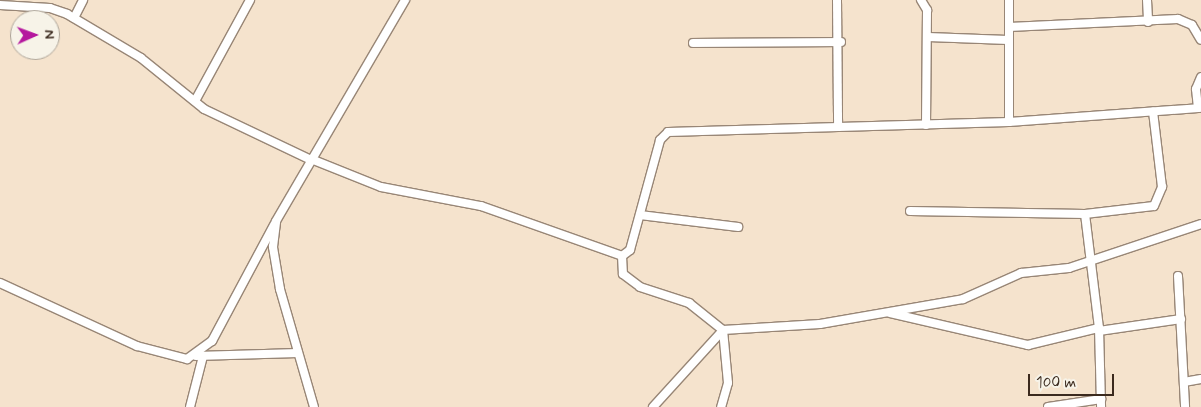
<!DOCTYPE html>
<html>
<head>
<meta charset="utf-8">
<style>
  body { margin:0 }
  #map { position:relative; width:1201px; height:407px; overflow:hidden; background:#f5e3cd; font-family:Mynerve,sans-serif }
  div>[style] { position:absolute }
  .roads { filter:drop-shadow(1px 0 #988676) drop-shadow(-1px 0 #988676) drop-shadow(0 1px #988676) drop-shadow(0 -1px #988676) }
  .minor>* { height:8px; margin:-4px; padding:0 4px; transform-origin:4px; border-radius:4px; background:#fff }
  span { translate:-50% -50%; white-space:nowrap; text-align:center; line-height:1.15; -webkit-text-stroke:4px #f7f3e8; paint-order:stroke }
  .north { position:absolute; left:10px; top:10px; width:50px; height:50px; box-sizing:border-box; background:#f7f3e8; border:1px solid #aca397; border-radius:50%; rotate:88deg; font-size:14px; font-weight:700; line-height:20px; text-align:center; color:#3b2a1e }
  .north::after { content:''; display:block; margin:auto; width:18px; height:22px; background:#b5179e; clip-path:polygon(50% 0,100% 100%,50% 72%,0 100%) }
  .scale { position:absolute; left:1028px; top:374px; width:86px; height:22px; box-sizing:border-box; border:2px solid #3b2a1e; border-top:0; padding-left:6px; font-size:15px; line-height:18px; white-space:nowrap; color:#3b2a1e; -webkit-text-stroke:4px #f7f3e8; paint-order:stroke }
</style>
</head>
<body>
<div id="map">
  <div class="roads">
    <div class="minor">
      <div style="left:837px;top:0;width:127px;rotate:89.5deg"></div>
      <div style="left:921px;top:0;width:12px;rotate:59deg"></div>
      <div style="left:927px;top:10px;width:115px;rotate:90.5deg"></div>
      <div style="left:1009px;top:0;width:122px;rotate:90deg"></div>
      <div style="left:1147px;top:0;width:22px;rotate:87deg"></div>
      <div style="left:0;top:5px;width:50px;rotate:3.4deg"></div>
      <div style="left:50px;top:8px;width:18px;rotate:19deg"></div>
      <div style="left:67px;top:14px;width:86px;rotate:30.7deg"></div>
      <div style="left:141px;top:58px;width:81px;rotate:39deg"></div>
      <div style="left:204px;top:109px;width:119px;rotate:25.5deg"></div>
      <div style="left:74px;top:18px;width:20px;rotate:-63deg"></div>
      <div style="left:1009px;top:27px;width:169px;rotate:-2.7deg"></div>
      <div style="left:1178px;top:19px;width:15px;rotate:23deg"></div>
      <div style="left:1192px;top:25px;width:17px;rotate:59deg"></div>
      <div style="left:928px;top:37px;width:80px;rotate:2.1deg"></div>
      <div style="left:693px;top:43px;width:148px;rotate:-0.4deg"></div>
      <div style="left:195px;top:101px;width:115px;rotate:-61.4deg"></div>
      <div style="left:1198px;top:108px;width:19px;rotate:-96deg"></div>
      <div style="left:1196px;top:89px;width:13px;rotate:-67deg"></div>
      <div style="left:311px;top:159px;width:75px;rotate:21.8deg"></div>
      <div style="left:381px;top:187px;width:102px;rotate:10.8deg"></div>
      <div style="left:481px;top:206px;width:150px;rotate:19.5deg"></div>
      <div style="left:622px;top:256px;width:10px;rotate:-37deg"></div>
      <div style="left:630px;top:250px;width:114px;rotate:-74.7deg"></div>
      <div style="left:660px;top:140px;width:11px;rotate:-45deg"></div>
      <div style="left:668px;top:132px;width:341px;rotate:-1.7deg"></div>
      <div style="left:1009px;top:122px;width:193px;rotate:-4.2deg"></div>
      <div style="left:910px;top:211px;width:175px;rotate:1deg"></div>
      <div style="left:1085px;top:214px;width:69px;rotate:-6.6deg"></div>
      <div style="left:1154px;top:206px;width:21px;rotate:-67deg"></div>
      <div style="left:1162px;top:187px;width:76px;rotate:-96.8deg"></div>
      <div style="left:1085px;top:214px;width:115px;rotate:83deg"></div>
      <div style="left:1099px;top:328px;width:79px;rotate:88.5deg"></div>
      <div style="left:640px;top:215px;width:99px;rotate:7deg"></div>
      <div style="left:622px;top:256px;width:18px;rotate:87deg"></div>
      <div style="left:623px;top:274px;width:21px;rotate:37deg"></div>
      <div style="left:640px;top:287px;width:52px;rotate:18.1deg"></div>
      <div style="left:689px;top:303px;width:43px;rotate:38.5deg"></div>
      <div style="left:723px;top:330px;width:53px;rotate:84.6deg"></div>
      <div style="left:728px;top:383px;width:25px;rotate:106deg"></div>
      <div style="left:1178px;top:276px;width:131px;rotate:86.9deg"></div>
      <div style="left:0;top:283px;width:151px;rotate:24.7deg"></div>
      <div style="left:137px;top:346px;width:52px;rotate:14.6deg"></div>
      <div style="left:187px;top:359px;width:31px;rotate:-36deg"></div>
      <div style="left:212px;top:341px;width:132px;rotate:-61.9deg"></div>
      <div style="left:890px;top:313px;width:142px;rotate:13.1deg"></div>
      <div style="left:1028px;top:345px;width:73px;rotate:-13.5deg"></div>
      <div style="left:1099px;top:331px;width:83px;rotate:-8.3deg"></div>
      <div style="left:196px;top:356px;width:102px;rotate:-1.7deg"></div>
      <div style="left:1184px;top:382px;width:17px;rotate:-10deg"></div>
      <div style="left:190px;top:407px;width:53px;rotate:-75.7deg"></div>
      <div style="left:314px;top:407px;width:123px;rotate:-106.1deg"></div>
      <div style="left:280px;top:289px;width:43px;rotate:-99.5deg"></div>
      <div style="left:273px;top:247px;width:26px;rotate:-83deg"></div>
      <div style="left:276px;top:221px;width:256px;rotate:-59.7deg"></div>
      <div style="left:653px;top:407px;width:104px;rotate:-47.7deg"></div>
      <div style="left:723px;top:330px;width:97px;rotate:-3.5deg"></div>
      <div style="left:820px;top:324px;width:145px;rotate:-9.9deg"></div>
      <div style="left:963px;top:299px;width:64px;rotate:-24.1deg"></div>
      <div style="left:1021px;top:273px;width:48px;rotate:-5.9deg"></div>
      <div style="left:1069px;top:268px;width:139px;rotate:-18.4deg"></div>
      <div style="left:1048px;top:407px;width:54px;rotate:-8.6deg"></div>
    </div>
  </div>
  <div class="north">N</div>
  <div class="scale">100 m</div>
</div>
</body>
</html>
